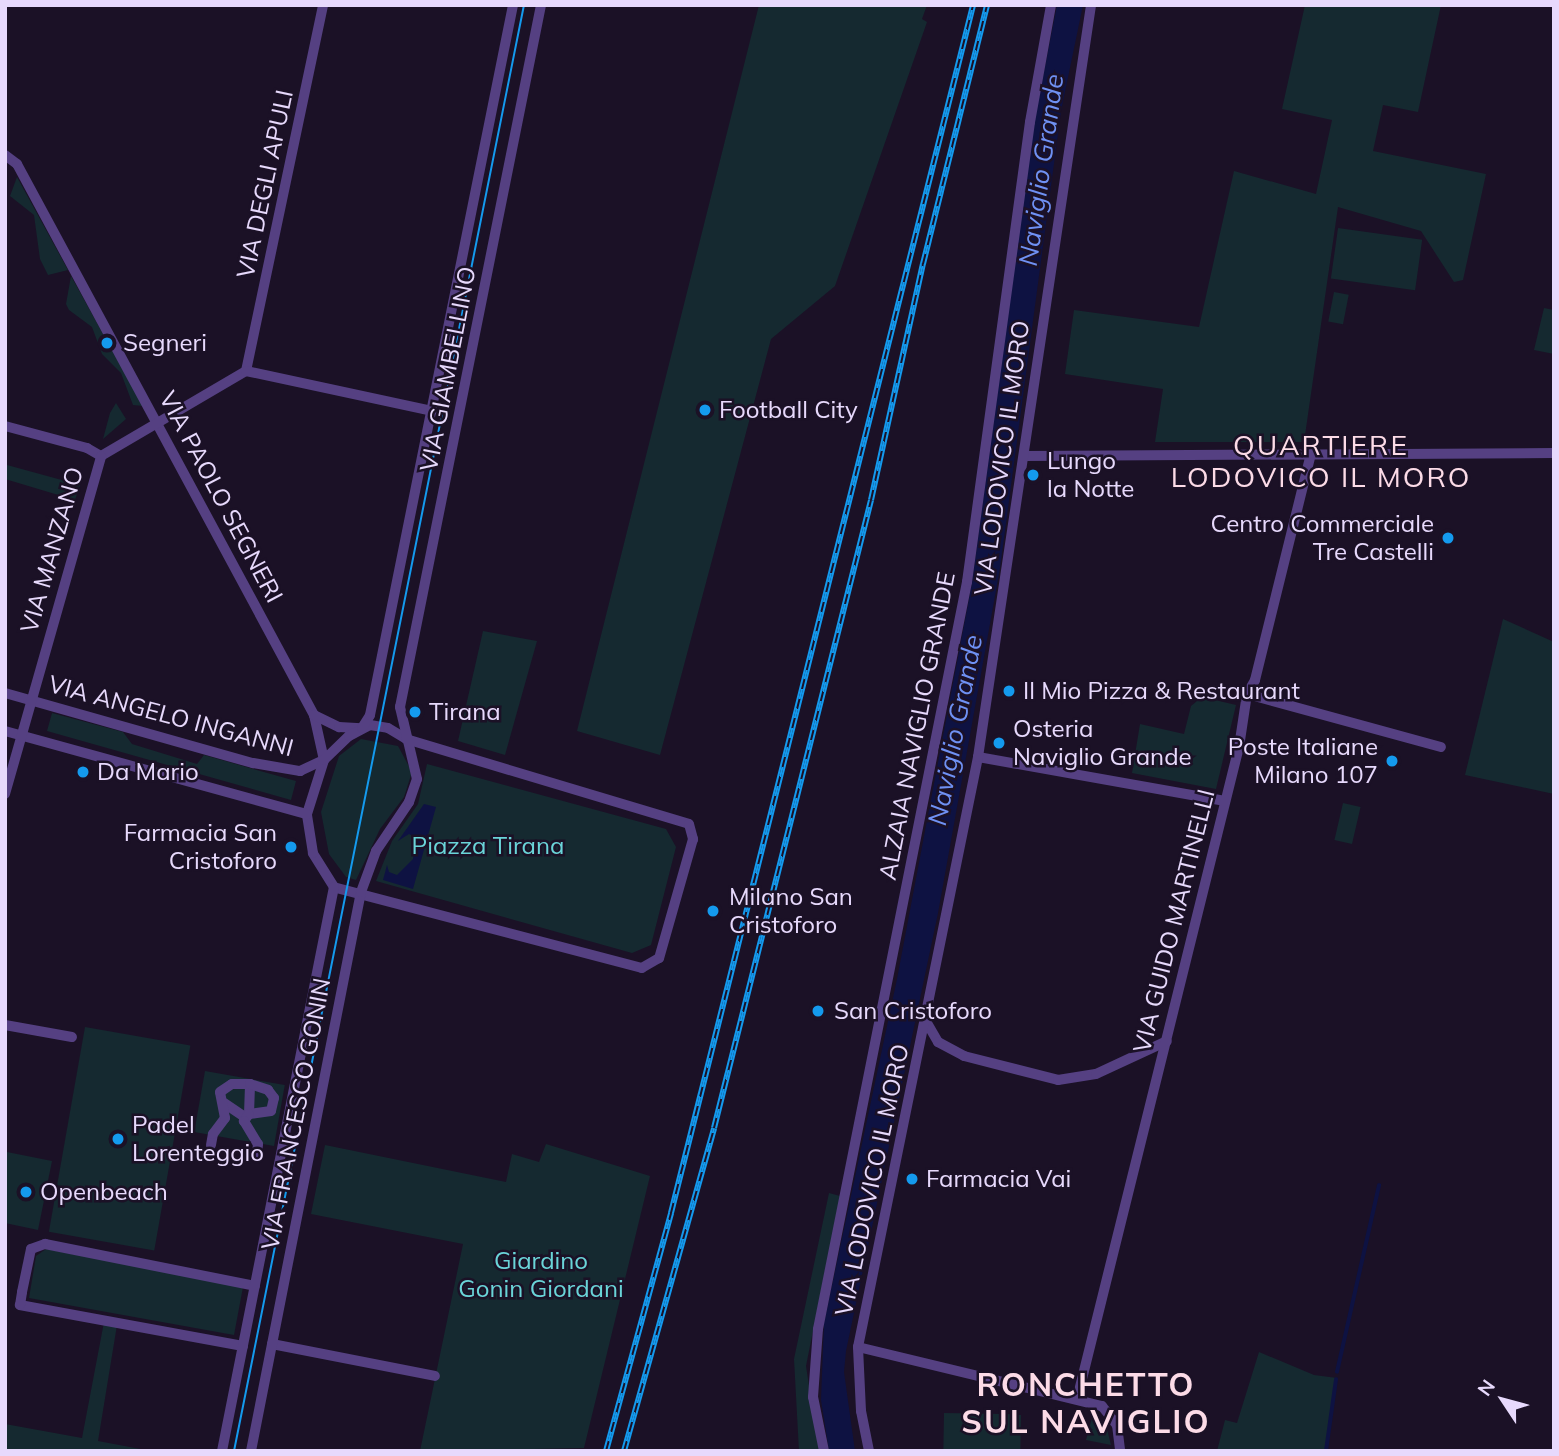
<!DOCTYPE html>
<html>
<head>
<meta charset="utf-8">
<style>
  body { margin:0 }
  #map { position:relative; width:1559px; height:1456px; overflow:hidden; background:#1b1126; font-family:Mulish,sans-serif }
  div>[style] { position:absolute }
  .green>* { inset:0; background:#152930; transform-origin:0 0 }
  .water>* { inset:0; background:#0e1242 }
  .stream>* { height:3.5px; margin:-1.75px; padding:0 1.75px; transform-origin:1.75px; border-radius:1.75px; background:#0e1242 }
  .minor>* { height:10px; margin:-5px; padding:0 5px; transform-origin:5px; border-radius:5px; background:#554082 }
  .tram>* { height:2px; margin:-1px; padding:0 1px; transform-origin:1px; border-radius:1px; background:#149aee }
  .rail>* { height:6px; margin-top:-3px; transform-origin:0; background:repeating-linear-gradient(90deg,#1b1126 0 10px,#149aee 0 20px); box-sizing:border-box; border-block:2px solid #149aee }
  .dots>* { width:19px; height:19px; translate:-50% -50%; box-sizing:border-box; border:4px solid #1b1126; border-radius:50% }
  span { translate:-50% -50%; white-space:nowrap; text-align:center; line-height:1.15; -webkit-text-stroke:5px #1b1126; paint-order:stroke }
  .street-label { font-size:24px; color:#e7d9fc }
  .poi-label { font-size:24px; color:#e7d9fc }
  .left { translate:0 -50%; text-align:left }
  .right { translate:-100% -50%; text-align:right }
  .park-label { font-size:24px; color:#6ad4d8 }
  .water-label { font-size:26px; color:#6f91f4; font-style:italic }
  .quarter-label { font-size:28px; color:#fcdbe7; letter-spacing:2px }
  .district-label { font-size:32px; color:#fcdbe7; font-weight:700; letter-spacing:2px }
  .frame { position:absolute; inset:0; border:7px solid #e7d9fc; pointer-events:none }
  .north { position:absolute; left:1468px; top:1365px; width:70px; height:70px; -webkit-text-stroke:5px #1b1126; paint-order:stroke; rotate:306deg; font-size:19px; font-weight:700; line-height:28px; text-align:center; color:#e7d9fc }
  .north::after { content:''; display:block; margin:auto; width:24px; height:32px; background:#e7d9fc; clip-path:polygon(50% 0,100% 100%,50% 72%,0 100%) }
</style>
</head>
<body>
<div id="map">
  <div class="green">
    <div style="clip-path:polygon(759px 5px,927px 5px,922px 19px,927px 22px,835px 286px,771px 339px,660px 755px,577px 731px)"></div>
    <div style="clip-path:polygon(1305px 5px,1441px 5px,1418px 112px,1383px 105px,1373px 151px,1486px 174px,1463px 280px,1454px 282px,1421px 231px,1338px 207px,1304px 442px,1155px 442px,1163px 389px,1065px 374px,1074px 310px,1199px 327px,1234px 171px,1316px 194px,1332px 120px,1282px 109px)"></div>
    <div style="clip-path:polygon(17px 177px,68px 270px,48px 275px,40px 259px,34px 215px,10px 196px)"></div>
    <div style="left:1338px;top:228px;width:85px;height:51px;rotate:8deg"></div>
    <div style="clip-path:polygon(71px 276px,143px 406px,133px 405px,121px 373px,102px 354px,92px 327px,69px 310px,66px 304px)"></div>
    <div style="left:1334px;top:292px;width:15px;height:30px;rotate:11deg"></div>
    <div style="clip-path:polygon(1544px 308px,1554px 310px,1554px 354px,1534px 350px)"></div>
    <div style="clip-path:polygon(116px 403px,126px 419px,103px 439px,110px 413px)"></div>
    <div style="clip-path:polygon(7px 465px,80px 485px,75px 500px,5px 479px)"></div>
    <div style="clip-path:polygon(1503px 619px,1554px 642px,1554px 794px,1465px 775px)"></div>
    <div style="clip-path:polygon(483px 631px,537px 641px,505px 755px,458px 741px)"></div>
    <div style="clip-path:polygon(1202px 697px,1236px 705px,1216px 789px,1132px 773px,1140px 724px,1184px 734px,1191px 706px)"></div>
    <div style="clip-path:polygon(52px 713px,123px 732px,132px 744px,197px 764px,204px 755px,296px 781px,291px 800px,47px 731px)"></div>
    <div style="clip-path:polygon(361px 739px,398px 746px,412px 772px,404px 797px,380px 829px,356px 880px,346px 877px,329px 854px,321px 812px,339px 756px)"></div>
    <div style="clip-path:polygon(427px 764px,666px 829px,676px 847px,651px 945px,632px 953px,376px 881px,392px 841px,418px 804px)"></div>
    <div style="left:1343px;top:803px;width:18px;height:38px;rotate:13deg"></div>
    <div style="left:85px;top:1027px;width:107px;height:208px;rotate:10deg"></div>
    <div style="left:205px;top:1071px;width:81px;height:62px;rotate:10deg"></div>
    <div style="clip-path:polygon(546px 1144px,650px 1176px,584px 1448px,420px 1451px,463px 1244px,311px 1214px,325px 1145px,506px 1182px,512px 1154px,539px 1162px)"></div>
    <div style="clip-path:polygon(7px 1152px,52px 1161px,38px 1230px,5px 1223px)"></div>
    <div style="clip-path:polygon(829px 1193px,840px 1196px,806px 1366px,819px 1451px,799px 1451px,794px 1359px)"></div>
    <div style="clip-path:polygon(46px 1249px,243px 1287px,234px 1335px,29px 1298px,36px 1256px)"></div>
    <div style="clip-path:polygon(104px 1322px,117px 1325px,98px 1441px,151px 1451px,5px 1451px,5px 1424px,82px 1438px)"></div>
    <div style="clip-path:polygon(1259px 1352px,1314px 1375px,1337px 1378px,1327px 1451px,1217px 1451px,1225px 1420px,1237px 1423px)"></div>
    <div style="left:944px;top:1413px;width:77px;height:38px;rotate:1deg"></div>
    <div style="clip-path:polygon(1093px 1414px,1106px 1425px,1111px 1445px,1086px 1440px)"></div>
  </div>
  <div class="water">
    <div style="clip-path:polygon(1057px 5px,1083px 5px,1061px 111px,1000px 568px,938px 913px,846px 1351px,844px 1372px,855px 1451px,829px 1451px,821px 1400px,824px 1323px,897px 979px,972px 583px,1034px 123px)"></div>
    <div style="clip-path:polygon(424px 804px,436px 807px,413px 889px,383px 880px,387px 865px,389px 872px,397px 875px,413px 859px,416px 838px,409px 834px,398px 841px)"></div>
  </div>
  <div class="stream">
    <div style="left:1337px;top:1372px;width:191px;rotate:-77.3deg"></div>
    <div style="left:1326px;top:1451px;width:72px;rotate:-82deg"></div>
  </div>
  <div class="minor">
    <div style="left:5px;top:155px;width:15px;rotate:37deg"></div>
    <div style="left:17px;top:164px;width:626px;rotate:61.67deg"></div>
    <div style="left:314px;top:715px;width:46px;rotate:77.5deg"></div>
    <div style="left:246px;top:371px;width:374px;rotate:-78.1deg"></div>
    <div style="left:5px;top:426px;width:85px;rotate:15deg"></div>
    <div style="left:87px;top:448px;width:16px;rotate:30deg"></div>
    <div style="left:101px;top:456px;width:168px;rotate:-30.4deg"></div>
    <div style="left:246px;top:371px;width:190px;rotate:12.1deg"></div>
    <div style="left:1024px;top:456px;width:530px;rotate:-0.32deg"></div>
    <div style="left:5px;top:693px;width:258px;rotate:15.8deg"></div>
    <div style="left:253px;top:763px;width:48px;rotate:9.7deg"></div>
    <div style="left:300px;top:771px;width:26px;rotate:-25deg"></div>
    <div style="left:1247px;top:694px;width:201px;rotate:15.3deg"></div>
    <div style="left:314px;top:715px;width:28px;rotate:26deg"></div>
    <div style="left:339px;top:727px;width:22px;rotate:3deg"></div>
    <div style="left:370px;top:725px;width:18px;rotate:9deg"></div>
    <div style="left:388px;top:728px;width:21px;rotate:31deg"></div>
    <div style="left:406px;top:739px;width:295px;rotate:16.7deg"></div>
    <div style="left:689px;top:824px;width:16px;rotate:75deg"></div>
    <div style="left:693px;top:839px;width:124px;rotate:105.9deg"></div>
    <div style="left:659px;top:958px;width:20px;rotate:150deg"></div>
    <div style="left:642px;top:968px;width:318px;rotate:-165.3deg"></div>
    <div style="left:334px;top:887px;width:40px;rotate:-122deg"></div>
    <div style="left:313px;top:853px;width:39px;rotate:-99deg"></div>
    <div style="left:307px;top:814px;width:57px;rotate:-72.5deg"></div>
    <div style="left:324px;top:760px;width:35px;rotate:-44deg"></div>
    <div style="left:349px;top:736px;width:24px;rotate:-28deg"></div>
    <div style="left:362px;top:728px;width:15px;rotate:-58deg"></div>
    <div style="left:370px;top:715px;width:724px;rotate:-78.61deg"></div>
    <div style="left:5px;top:731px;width:313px;rotate:15.4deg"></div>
    <div style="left:978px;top:757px;width:251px;rotate:10.1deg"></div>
    <div style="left:5px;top:794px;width:351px;rotate:-74.1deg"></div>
    <div style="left:927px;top:1023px;width:22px;rotate:60deg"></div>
    <div style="left:938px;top:1042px;width:30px;rotate:28deg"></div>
    <div style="left:964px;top:1056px;width:97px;rotate:14.3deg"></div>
    <div style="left:1058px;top:1080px;width:38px;rotate:-9deg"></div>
    <div style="left:1096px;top:1074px;width:78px;rotate:-24.9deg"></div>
    <div style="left:5px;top:1025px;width:68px;rotate:10.2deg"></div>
    <div style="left:224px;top:1103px;width:25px;rotate:34deg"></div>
    <div style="left:249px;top:1114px;width:30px;rotate:-88deg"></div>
    <div style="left:211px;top:1145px;width:11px;rotate:-80deg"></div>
    <div style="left:213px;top:1134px;width:20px;rotate:-53deg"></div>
    <div style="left:225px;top:1118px;width:26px;rotate:-101deg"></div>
    <div style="left:220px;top:1092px;width:14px;rotate:-34deg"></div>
    <div style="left:232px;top:1084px;width:18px"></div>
    <div style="left:250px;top:1084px;width:19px;rotate:18deg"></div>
    <div style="left:268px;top:1090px;width:10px;rotate:53deg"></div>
    <div style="left:274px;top:1098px;width:13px;rotate:103deg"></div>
    <div style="left:271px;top:1111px;width:22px;rotate:172deg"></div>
    <div style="left:249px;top:1114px;width:9px;rotate:126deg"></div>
    <div style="left:244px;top:1121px;width:27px;rotate:59deg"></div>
    <div style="left:258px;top:1144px;width:10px;rotate:96deg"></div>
    <div style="left:272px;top:1344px;width:166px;rotate:11.1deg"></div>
    <div style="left:243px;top:1346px;width:227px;rotate:-169.6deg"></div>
    <div style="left:20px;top:1305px;width:13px;rotate:-81deg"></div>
    <div style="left:22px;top:1292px;width:44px;rotate:-78.2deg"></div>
    <div style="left:31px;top:1249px;width:15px;rotate:-20deg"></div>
    <div style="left:45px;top:1244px;width:214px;rotate:11.3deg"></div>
    <div style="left:858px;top:1347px;width:251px;rotate:13.6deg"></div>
    <div style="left:1102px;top:1406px;width:24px;rotate:52deg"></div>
    <div style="left:1117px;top:1425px;width:26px;rotate:83deg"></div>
    <div style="left:1077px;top:1399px;width:672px;rotate:-76.05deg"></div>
    <div style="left:1239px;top:747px;width:54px;rotate:-81.4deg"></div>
    <div style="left:1247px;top:694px;width:16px;rotate:-60deg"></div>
    <div style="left:1255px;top:680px;width:233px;rotate:-76.1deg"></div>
    <div style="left:222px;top:1451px;width:575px;rotate:-78.77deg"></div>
    <div style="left:251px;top:1451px;width:570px;rotate:-78.87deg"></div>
    <div style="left:361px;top:892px;width:44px;rotate:-69.9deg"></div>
    <div style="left:376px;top:851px;width:59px;rotate:-56deg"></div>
    <div style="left:409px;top:802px;width:24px;rotate:-71deg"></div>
    <div style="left:417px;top:779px;width:74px;rotate:-103.3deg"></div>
    <div style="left:400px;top:707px;width:716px;rotate:-78.64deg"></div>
    <div style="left:824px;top:1451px;width:55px;rotate:-101.5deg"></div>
    <div style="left:813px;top:1397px;width:68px;rotate:-85.8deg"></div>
    <div style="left:818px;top:1329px;width:762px;rotate:-78.72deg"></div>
    <div style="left:967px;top:582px;width:464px;rotate:-82.2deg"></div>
    <div style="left:1030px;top:122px;width:119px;rotate:-79.8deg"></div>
    <div style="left:869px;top:1451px;width:41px;rotate:-101.3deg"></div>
    <div style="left:861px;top:1411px;width:64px;rotate:-92.7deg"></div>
    <div style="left:858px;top:1347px;width:602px;rotate:-78.5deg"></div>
    <div style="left:978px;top:757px;width:760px;rotate:-81.45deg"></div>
  </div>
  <div class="tram">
    <div style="left:234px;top:1451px;width:1475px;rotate:-78.66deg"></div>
  </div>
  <div class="rail">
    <div style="left:606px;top:1451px;width:247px;rotate:-74.7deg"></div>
    <div style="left:671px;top:1213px;width:1245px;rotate:-75.96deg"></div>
    <div style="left:624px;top:1451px;width:335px;rotate:-74.4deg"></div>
    <div style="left:714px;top:1128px;width:647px;rotate:-75.96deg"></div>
    <div style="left:871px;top:500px;width:242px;rotate:-77.6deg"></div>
    <div style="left:923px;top:264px;width:267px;rotate:-76.1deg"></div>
  </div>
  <div class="dots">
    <div style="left:107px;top:343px;background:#149aee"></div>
    <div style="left:705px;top:410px;background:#149aee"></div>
    <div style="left:1033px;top:475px;background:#149aee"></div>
    <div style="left:1448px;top:538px;background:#149aee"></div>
    <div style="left:1009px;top:691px;background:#149aee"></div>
    <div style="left:415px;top:712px;background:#149aee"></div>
    <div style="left:999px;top:743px;background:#149aee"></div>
    <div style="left:1392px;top:761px;background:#149aee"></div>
    <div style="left:83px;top:772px;background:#149aee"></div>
    <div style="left:291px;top:847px;background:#149aee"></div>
    <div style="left:713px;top:911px;background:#149aee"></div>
    <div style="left:818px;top:1011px;background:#149aee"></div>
    <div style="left:118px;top:1139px;background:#149aee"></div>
    <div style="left:912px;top:1179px;background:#149aee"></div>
    <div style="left:26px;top:1192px;background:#149aee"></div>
  </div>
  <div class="street-label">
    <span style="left:265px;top:184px;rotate:-78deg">VIA DEGLI APULI</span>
    <span style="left:448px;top:369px;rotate:-79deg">VIA GIAMBELLINO</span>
    <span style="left:1002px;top:458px;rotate:-82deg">VIA LODOVICO IL MORO</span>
    <span style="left:221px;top:497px;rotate:62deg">VIA PAOLO SEGNERI</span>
    <span style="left:52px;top:550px;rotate:-74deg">VIA MANZANO</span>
    <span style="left:171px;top:716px;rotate:15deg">VIA ANGELO INGANNI</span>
    <span style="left:917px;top:726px;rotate:-79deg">ALZAIA NAVIGLIO GRANDE</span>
    <span style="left:1174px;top:921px;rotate:-76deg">VIA GUIDO MARTINELLI</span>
    <span style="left:296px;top:1114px;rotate:-79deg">VIA FRANCESCO GONIN</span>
    <span style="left:872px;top:1180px;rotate:-78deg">VIA LODOVICO IL MORO</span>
  </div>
  <div class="poi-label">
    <span class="left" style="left:123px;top:343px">Segneri</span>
    <span class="left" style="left:719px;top:410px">Football City</span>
    <span class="left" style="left:1047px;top:475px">Lungo<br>la Notte</span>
    <span class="right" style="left:1434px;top:538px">Centro Commerciale<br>Tre Castelli</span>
    <span class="left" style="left:1023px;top:691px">Il Mio Pizza &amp; Restaurant</span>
    <span class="left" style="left:429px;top:712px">Tirana</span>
    <span class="left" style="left:1013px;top:743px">Osteria<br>Naviglio Grande</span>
    <span class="right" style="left:1378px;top:761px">Poste Italiane<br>Milano 107</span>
    <span class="left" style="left:97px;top:772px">Da Mario</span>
    <span class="right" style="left:277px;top:847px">Farmacia San<br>Cristoforo</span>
    <span class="left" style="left:729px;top:911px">Milano San<br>Cristoforo</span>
    <span class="left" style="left:834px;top:1011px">San Cristoforo</span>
    <span class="left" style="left:132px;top:1139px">Padel<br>Lorenteggio</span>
    <span class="left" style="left:926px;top:1179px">Farmacia Vai</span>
    <span class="left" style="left:40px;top:1192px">Openbeach</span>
  </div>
  <div class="park-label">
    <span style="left:488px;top:846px">Piazza Tirana</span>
    <span style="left:541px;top:1275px">Giardino<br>Gonin Giordani</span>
  </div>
  <div class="water-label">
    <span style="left:1041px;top:170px;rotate:-82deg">Naviglio Grande</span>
    <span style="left:955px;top:730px;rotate:-79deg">Naviglio Grande</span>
  </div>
  <div class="quarter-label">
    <span style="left:1321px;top:461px">QUARTIERE<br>LODOVICO IL MORO</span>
  </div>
  <div class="district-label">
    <span style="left:1086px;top:1403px">RONCHETTO<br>SUL NAVIGLIO</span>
  </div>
  <div class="frame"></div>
  <div class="north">N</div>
</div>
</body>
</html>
